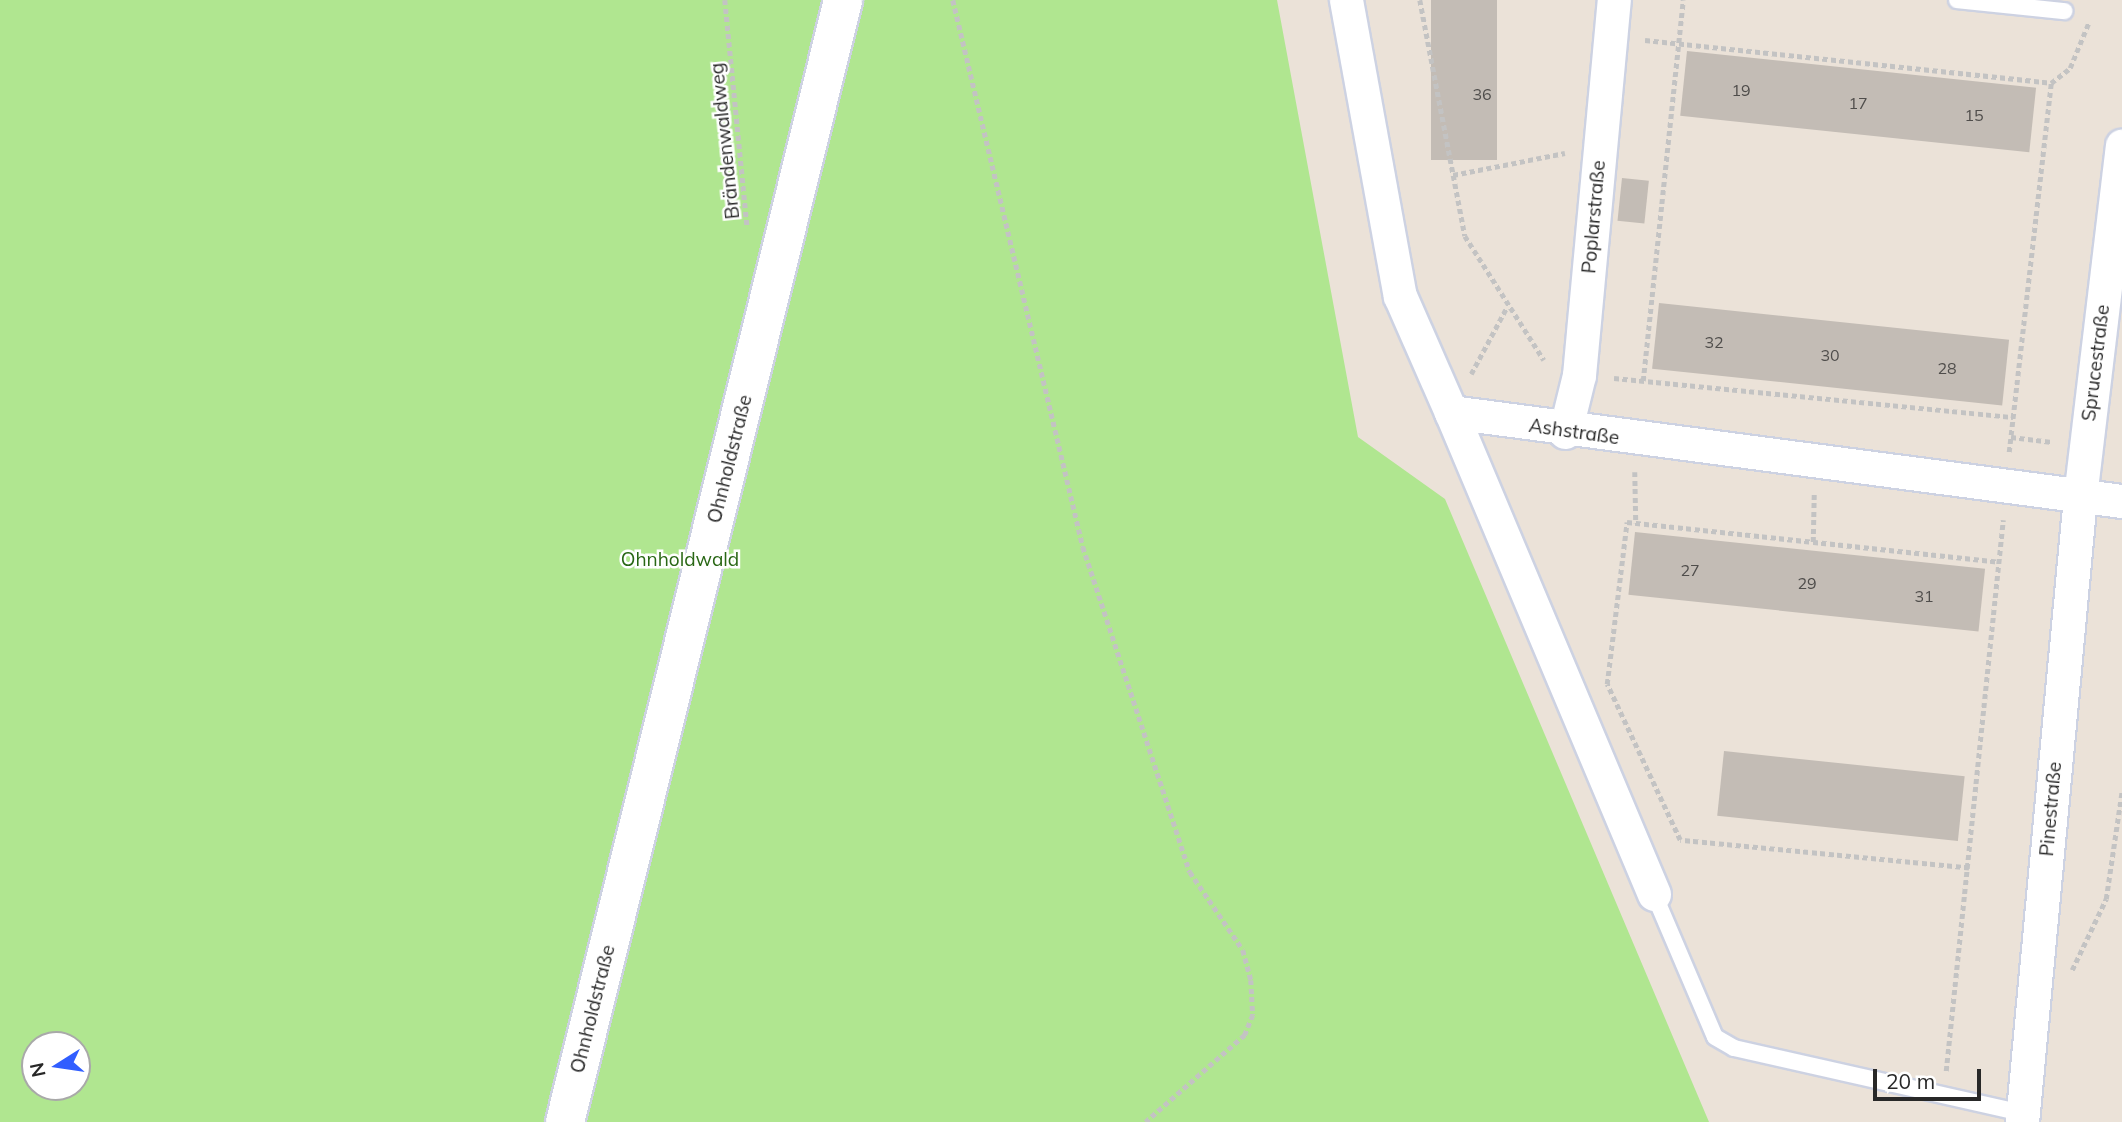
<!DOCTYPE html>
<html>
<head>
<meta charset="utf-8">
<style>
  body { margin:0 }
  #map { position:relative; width:2122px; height:1122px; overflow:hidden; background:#ebe2d8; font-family:Mulish,sans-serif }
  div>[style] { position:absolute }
  .green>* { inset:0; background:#b0e690 }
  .building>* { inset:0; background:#c3bcb5; transform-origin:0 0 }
  .path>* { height:4.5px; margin-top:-2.25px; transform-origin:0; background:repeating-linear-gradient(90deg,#c3c3c3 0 5px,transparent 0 8.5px) }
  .roads { filter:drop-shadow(2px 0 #cdd2e2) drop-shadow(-2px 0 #cdd2e2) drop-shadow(0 2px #cdd2e2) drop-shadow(0 -2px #cdd2e2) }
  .service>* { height:16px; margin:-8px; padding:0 8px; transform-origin:8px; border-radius:8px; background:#fff }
  .minor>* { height:33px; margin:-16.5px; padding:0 16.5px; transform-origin:16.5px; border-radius:16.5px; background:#fff }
  .secondary>* { height:38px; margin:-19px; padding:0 19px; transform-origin:19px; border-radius:19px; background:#fff }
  span { translate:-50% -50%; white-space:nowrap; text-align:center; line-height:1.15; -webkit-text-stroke:5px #fff; paint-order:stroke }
  .number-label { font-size:16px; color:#4f4d4b }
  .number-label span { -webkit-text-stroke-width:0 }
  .street-label { font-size:19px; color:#282828 }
  .park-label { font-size:19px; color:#296715 }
  .north { position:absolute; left:21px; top:1031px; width:70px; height:70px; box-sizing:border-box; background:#fff; border:2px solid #a9a9a9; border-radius:50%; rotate:258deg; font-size:19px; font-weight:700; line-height:28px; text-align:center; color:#282828 }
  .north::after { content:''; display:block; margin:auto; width:24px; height:32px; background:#315eff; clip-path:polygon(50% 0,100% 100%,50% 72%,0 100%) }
  .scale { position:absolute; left:1873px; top:1069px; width:108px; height:32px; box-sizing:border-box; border:4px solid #282828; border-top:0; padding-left:9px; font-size:21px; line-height:24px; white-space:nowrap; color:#282828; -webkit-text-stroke:5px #fff; paint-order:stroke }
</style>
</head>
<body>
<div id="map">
  <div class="green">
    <div style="clip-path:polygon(evenodd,0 0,1277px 0,1358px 437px,1445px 499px,1709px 1122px,0 1122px,0 0,35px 1045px,77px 1045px,77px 1087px,35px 1087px,35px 1045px)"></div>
  </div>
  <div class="building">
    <div style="left:1431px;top:0;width:66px;height:160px"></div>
    <div style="left:1687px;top:51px;width:351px;height:65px;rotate:6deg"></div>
    <div style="left:1622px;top:178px;width:27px;height:43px;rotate:6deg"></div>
    <div style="left:1659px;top:303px;width:352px;height:66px;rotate:6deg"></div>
    <div style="left:1635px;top:532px;width:352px;height:63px;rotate:6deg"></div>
    <div style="left:1724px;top:751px;width:242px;height:65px;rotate:6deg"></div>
  </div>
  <div class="path">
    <div style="left:725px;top:0;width:226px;rotate:84.4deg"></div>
    <div style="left:953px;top:0;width:562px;rotate:76.63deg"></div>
    <div style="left:1083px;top:547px;width:342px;rotate:71.8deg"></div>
    <div style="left:1190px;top:872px;width:94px;rotate:55.8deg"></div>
    <div style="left:1243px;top:950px;width:31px;rotate:75deg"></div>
    <div style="left:1251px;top:980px;width:35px;rotate:87deg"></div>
    <div style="left:1253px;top:1015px;width:22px;rotate:112deg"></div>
    <div style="left:1245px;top:1035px;width:132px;rotate:138.7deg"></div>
    <div style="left:1420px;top:0;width:240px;rotate:79.2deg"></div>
    <div style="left:1465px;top:236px;width:147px;rotate:57.5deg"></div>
    <div style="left:1645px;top:40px;width:408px;rotate:6deg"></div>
    <div style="left:1453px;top:175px;width:114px;rotate:-11.1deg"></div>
    <div style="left:1471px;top:374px;width:76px;rotate:-61.8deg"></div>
    <div style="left:1614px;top:378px;width:401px;rotate:5.6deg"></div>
    <div style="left:1643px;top:381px;width:383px;rotate:-84deg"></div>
    <div style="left:2011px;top:437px;width:41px;rotate:7deg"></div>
    <div style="left:2009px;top:452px;width:371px;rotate:-83.5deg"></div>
    <div style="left:2051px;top:83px;width:24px;rotate:-38deg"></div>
    <div style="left:2070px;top:68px;width:50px;rotate:-67.6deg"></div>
    <div style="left:1635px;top:472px;width:51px;rotate:88.9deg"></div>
    <div style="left:1813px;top:542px;width:48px;rotate:-88.8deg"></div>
    <div style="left:1969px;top:868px;width:290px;rotate:-174.5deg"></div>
    <div style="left:1680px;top:840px;width:172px;rotate:-115.1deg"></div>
    <div style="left:1607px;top:684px;width:163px;rotate:-83deg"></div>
    <div style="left:1627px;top:522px;width:374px;rotate:6.1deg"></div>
    <div style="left:2072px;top:970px;width:79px;rotate:-64.4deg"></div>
    <div style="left:2106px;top:899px;width:109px;rotate:-81.6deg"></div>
    <div style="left:1946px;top:1071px;width:554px;rotate:-84.09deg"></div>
  </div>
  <div class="roads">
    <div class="service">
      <div style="left:1957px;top:0;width:108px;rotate:5.9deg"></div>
      <div style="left:1654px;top:894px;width:155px;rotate:66.9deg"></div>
      <div style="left:1715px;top:1037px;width:22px;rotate:30deg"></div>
      <div style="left:1734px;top:1048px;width:296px;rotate:12.7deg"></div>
    </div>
    <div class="minor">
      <div style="left:1346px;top:0;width:301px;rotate:79.7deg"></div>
      <div style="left:1400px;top:296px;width:127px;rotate:66.3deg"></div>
      <div style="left:1451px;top:412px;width:677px;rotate:7.56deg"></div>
      <div style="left:1451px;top:412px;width:523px;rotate:67.16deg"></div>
      <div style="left:1565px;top:432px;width:59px;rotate:-76.2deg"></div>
      <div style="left:1579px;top:375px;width:377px;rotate:-84.7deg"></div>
      <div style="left:2022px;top:1122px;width:628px;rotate:-84.7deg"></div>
      <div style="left:2080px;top:497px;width:354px;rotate:-83.2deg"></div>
    </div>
    <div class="secondary">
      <div style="left:565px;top:1122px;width:1156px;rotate:-76.08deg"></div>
    </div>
  </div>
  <div class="number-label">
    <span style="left:1741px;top:90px">19</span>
    <span style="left:1482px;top:94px">36</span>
    <span style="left:1858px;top:103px">17</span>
    <span style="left:1974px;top:115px">15</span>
    <span style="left:1714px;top:342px">32</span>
    <span style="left:1830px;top:355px">30</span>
    <span style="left:1947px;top:368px">28</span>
    <span style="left:1690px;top:570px">27</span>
    <span style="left:1807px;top:583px">29</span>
    <span style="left:1924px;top:596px">31</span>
  </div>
  <div class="street-label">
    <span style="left:725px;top:141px;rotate:-96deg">Brändenwaldweg</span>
    <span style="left:1594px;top:217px;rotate:-85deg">Poplarstraße</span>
    <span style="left:2096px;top:363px;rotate:-83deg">Sprucestraße</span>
    <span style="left:1574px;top:432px;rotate:8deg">Ashstraße</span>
    <span style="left:730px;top:459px;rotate:-76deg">Ohnholdstraße</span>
    <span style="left:2051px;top:809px;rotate:-85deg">Pinestraße</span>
    <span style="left:593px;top:1009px;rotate:-76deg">Ohnholdstraße</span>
  </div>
  <div class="park-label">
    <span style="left:680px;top:560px">Ohnholdwald</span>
  </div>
  <div class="north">N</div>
  <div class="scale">20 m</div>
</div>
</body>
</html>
